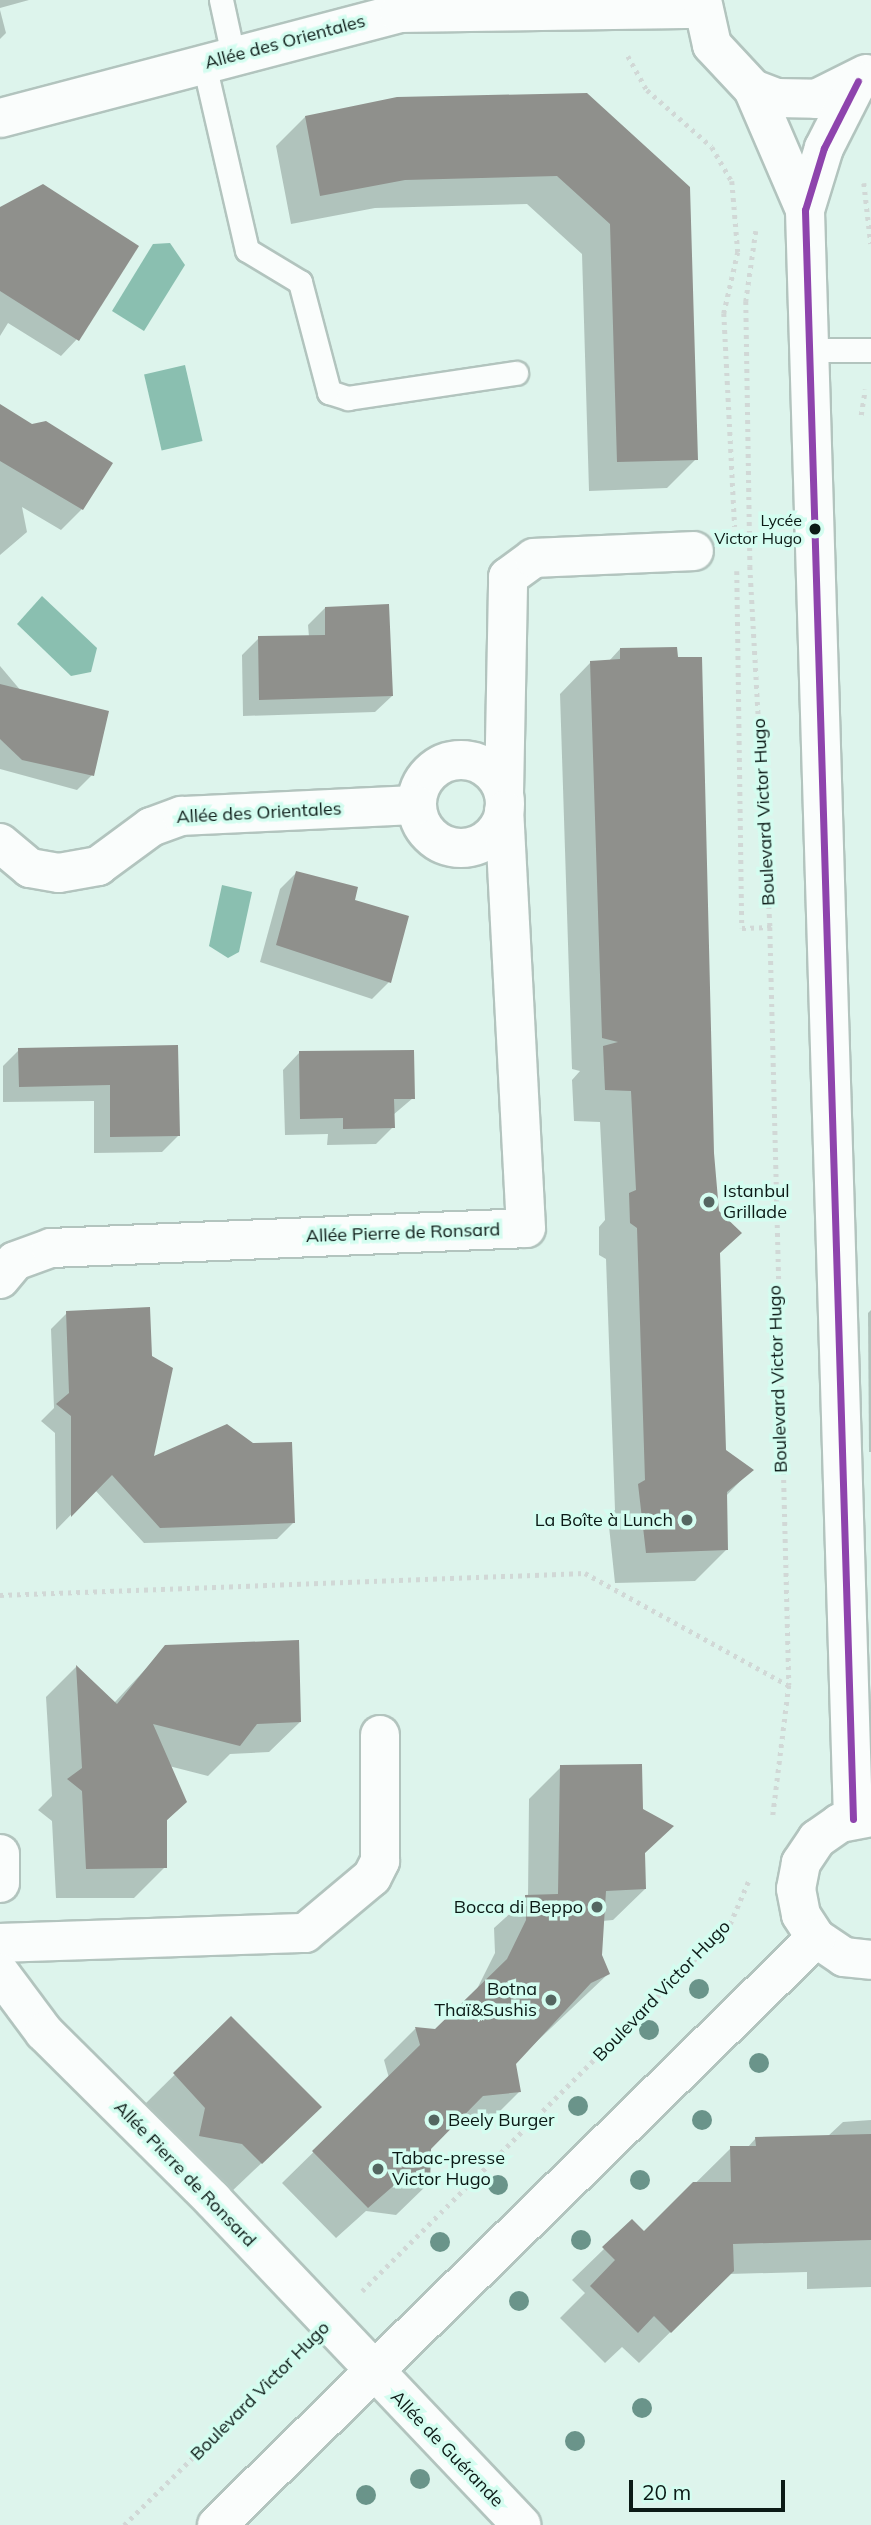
<!DOCTYPE html>
<html>
<head>
<meta charset="utf-8">
<style>
  body { margin:0 }
  #map { position:relative; width:871px; height:2525px; overflow:hidden; background:#ddf4ec; font-family:Mulish,sans-serif }
  div>[style] { position:absolute }
  .water>* { inset:0; background:#8abfb0; transform-origin:0 0 }
  .shadow>* { inset:0; background:#0003 }
  .building>* { inset:0; background:#8f908c }
  .path>* { height:4.5px; margin-top:-2.25px; transform-origin:0; background:repeating-linear-gradient(90deg,#d1d8d6 0 3.5px,transparent 0 8.5px) }
  .roads { filter:drop-shadow(2px 0 #b2c4be) drop-shadow(-2px 0 #b2c4be) drop-shadow(0 2px #b2c4be) drop-shadow(0 -2px #b2c4be) }
  .service>* { height:23px; margin:-11.5px; padding:0 11.5px; transform-origin:11.5px; border-radius:11.5px; background:#fafdfc }
  .minor>* { height:38px; margin:-19px; padding:0 19px; transform-origin:19px; border-radius:19px; background:#fafdfc }
  .minor>.ring { margin:-19px; padding:0; box-sizing:content-box; background:none; border:38px solid #fafdfc; border-radius:50% }
  .tertiary>* { height:38px; margin:-19px; padding:0 19px; transform-origin:19px; border-radius:19px; background:#fafdfc }
  .bus-1>* { height:7px; margin:-3.5px; padding:0 3.5px; transform-origin:3.5px; border-radius:3.5px; background:#8e44ad }
  .trees>* { width:20px; height:20px; margin:-10px; border-radius:50%; background:#6a948a }
  .dots>* { width:19px; height:19px; translate:-50% -50%; box-sizing:border-box; border:4px solid #d4fdf0; border-radius:50% }
  span { translate:-50% -50%; white-space:nowrap; text-align:center; line-height:1.15; -webkit-text-stroke:7px #d4fdf0; paint-order:stroke }
  .bus-label { font-size:16px; color:#0b1a16 }
  .right { translate:-100% -50%; text-align:right }
  .street-label { font-size:18px; color:#0b1a16 }
  .poi-label { font-size:18px; color:#0b1a16 }
  .left { translate:0 -50%; text-align:left }
  .scale { position:absolute; left:629px; top:2480px; width:156px; height:32px; box-sizing:border-box; border:4px solid #0b1a16; border-top:0; padding-left:9px; font-size:21px; line-height:24px; white-space:nowrap; color:#0b1a16; -webkit-text-stroke:5px #d4fdf0; paint-order:stroke }
</style>
</head>
<body>
<div id="map">
  <div class="water">
    <div style="clip-path:polygon(170px 243px,185px 265px,144px 331px,112px 311px,153px 244px)"></div>
    <div style="left:185px;top:365px;width:78px;height:42px;rotate:77deg"></div>
    <div style="clip-path:polygon(42px 596px,97px 648px,91px 672px,71px 676px,17px 624px)"></div>
    <div style="clip-path:polygon(222px 885px,252px 892px,239px 952px,228px 958px,209px 946px)"></div>
  </div>
  <div class="shadow">
    <div style="clip-path:polygon(0 0,29px 0,0 8px)"></div>
    <div style="clip-path:polygon(0 10px,6px 33px,0 39px)"></div>
    <div style="clip-path:polygon(587px 95px,696px 459px,667px 488px,589px 491px,582px 254px,527px 204px,375px 208px,291px 224px,276px 146px,305px 117px)"></div>
    <div style="clip-path:polygon(0 209px,77px 339px,61px 356px,8px 323px,0 336px)"></div>
    <div style="clip-path:polygon(0 406px,82px 509px,61px 530px,22px 507px,27px 532px,0 555px)"></div>
    <div style="clip-path:polygon(325px 608px,392px 696px,375px 712px,243px 716px,242px 655px,259px 638px,309px 637px,308px 625px)"></div>
    <div style="clip-path:polygon(620px 649px,713px 1154px,724px 1451px,751px 1470px,725px 1497px,726px 1550px,695px 1581px,615px 1583px,608px 1517px,615px 1510px,606px 1259px,599px 1255px,599px 1227px,605px 1220px,600px 1122px,574px 1121px,572px 1080px,580px 1071px,572px 1069px,560px 694px,591px 662px,609px 661px)"></div>
    <div style="clip-path:polygon(0 666px,92px 775px,77px 790px,0 769px)"></div>
    <div style="clip-path:polygon(297px 872px,353px 902px,389px 982px,372px 999px,260px 962px,280px 889px)"></div>
    <div style="clip-path:polygon(176px 1047px,178px 1136px,162px 1152px,94px 1153px,94px 1101px,3px 1102px,3px 1066px,19px 1050px)"></div>
    <div style="clip-path:polygon(299px 1053px,413px 1098px,393px 1115px,393px 1127px,376px 1144px,327px 1145px,328px 1134px,285px 1135px,283px 1070px)"></div>
    <div style="clip-path:polygon(871px 1310px,871px 1452px,869px 1452px,868px 1313px)"></div>
    <div style="clip-path:polygon(67px 1313px,151px 1459px,293px 1523px,277px 1539px,144px 1543px,95px 1490px,56px 1530px,55px 1433px,41px 1421px,54px 1408px,51px 1329px)"></div>
    <div style="clip-path:polygon(166px 1647px,300px 1722px,269px 1752px,230px 1754px,208px 1776px,169px 1766px,185px 1802px,165px 1822px,165px 1867px,134px 1898px,56px 1898px,52px 1821px,38px 1810px,52px 1796px,46px 1697px,76px 1667px,114px 1703px)"></div>
    <div style="clip-path:polygon(561px 1767px,643px 1855px,645px 1889px,613px 1920px,602px 1921px,600px 1955px,608px 1974px,514px 2063px,519px 2092px,488px 2123px,450px 2126px,429px 2148px,428px 2184px,396px 2215px,366px 2211px,336px 2238px,282px 2183px,389px 2078px,384px 2060px,415px 2029px,436px 2031px,476px 1991px,495px 1953px,494px 1928px,528px 1897px,529px 1799px)"></div>
    <div style="clip-path:polygon(231px 2019px,288px 2138px,229px 2194px,143px 2106px)"></div>
    <div style="clip-path:polygon(871px 2120px,871px 2287px,807px 2289px,807px 2272px,729px 2274px,639px 2363px,622px 2347px,605px 2363px,560px 2318px,585px 2293px,572px 2280px,604px 2249px,644px 2234px,731px 2148px,747px 2148px,756px 2138px,827px 2137px,843px 2122px)"></div>
  </div>
  <div class="building">
    <div style="clip-path:polygon(587px 93px,690px 187px,698px 460px,617px 462px,610px 224px,557px 176px,405px 180px,320px 196px,305px 116px,397px 97px)"></div>
    <div style="clip-path:polygon(43px 184px,139px 246px,79px 341px,0 291px,0 207px)"></div>
    <div style="clip-path:polygon(0 404px,32px 424px,46px 421px,113px 463px,83px 510px,0 461px)"></div>
    <div style="clip-path:polygon(389px 604px,393px 696px,259px 700px,258px 636px,325px 635px,325px 607px)"></div>
    <div style="clip-path:polygon(677px 647px,678px 657px,702px 657px,714px 1153px,719px 1211px,742px 1233px,720px 1253px,726px 1450px,754px 1470px,727px 1492px,728px 1550px,646px 1553px,638px 1484px,645px 1480px,637px 1228px,630px 1223px,629px 1193px,636px 1190px,631px 1091px,605px 1090px,603px 1046px,618px 1042px,602px 1038px,590px 661px,620px 659px,620px 648px)"></div>
    <div style="clip-path:polygon(0 684px,109px 711px,94px 776px,22px 760px,0 739px)"></div>
    <div style="clip-path:polygon(296px 871px,358px 887px,355px 900px,409px 916px,391px 983px,276px 945px)"></div>
    <div style="clip-path:polygon(178px 1045px,180px 1136px,110px 1137px,110px 1085px,19px 1087px,18px 1048px)"></div>
    <div style="clip-path:polygon(414px 1050px,415px 1099px,394px 1099px,395px 1128px,343px 1129px,343px 1118px,300px 1119px,299px 1051px)"></div>
    <div style="clip-path:polygon(150px 1307px,152px 1356px,173px 1368px,154px 1456px,227px 1424px,253px 1443px,292px 1442px,295px 1523px,160px 1528px,112px 1475px,71px 1517px,71px 1416px,56px 1404px,69px 1393px,66px 1311px)"></div>
    <div style="clip-path:polygon(299px 1640px,301px 1722px,257px 1724px,240px 1746px,153px 1724px,187px 1802px,167px 1820px,167px 1868px,86px 1869px,82px 1791px,67px 1779px,82px 1768px,76px 1665px,117px 1704px,165px 1645px)"></div>
    <div style="clip-path:polygon(642px 1764px,643px 1809px,674px 1826px,645px 1853px,646px 1889px,606px 1891px,602px 1955px,610px 1974px,591px 1983px,516px 2064px,521px 2092px,483px 2096px,431px 2149px,430px 2185px,399px 2181px,368px 2208px,312px 2151px,420px 2045px,415px 2027px,435px 2029px,507px 1959px,526px 1920px,525px 1895px,558px 1894px,560px 1765px)"></div>
    <div style="clip-path:polygon(231px 2016px,322px 2107px,262px 2164px,242px 2144px,199px 2136px,205px 2108px,173px 2073px)"></div>
    <div style="clip-path:polygon(871px 2134px,871px 2240px,733px 2244px,734px 2271px,671px 2333px,654px 2316px,638px 2333px,590px 2286px,615px 2260px,602px 2247px,632px 2219px,644px 2231px,693px 2182px,731px 2182px,730px 2146px,756px 2146px,755px 2137px)"></div>
  </div>
  <div class="path">
    <div style="left:628px;top:56px;width:39px;rotate:61deg"></div>
    <div style="left:647px;top:90px;width:86px;rotate:41.2deg"></div>
    <div style="left:712px;top:147px;width:39px;rotate:60deg"></div>
    <div style="left:732px;top:181px;width:71px;rotate:85.2deg"></div>
    <div style="left:738px;top:252px;width:63px;rotate:102.9deg"></div>
    <div style="left:724px;top:313px;width:214px;rotate:87.1deg"></div>
    <div style="left:864px;top:183px;width:61px;rotate:83.5deg"></div>
    <div style="left:756px;top:231px;width:71px;rotate:98.1deg"></div>
    <div style="left:746px;top:301px;width:265px;rotate:89.1deg"></div>
    <div style="left:750px;top:566px;width:362px;rotate:86.8deg"></div>
    <div style="left:770px;top:927px;width:758px;rotate:88.56deg"></div>
    <div style="left:789px;top:1685px;width:131px;rotate:97deg"></div>
    <div style="left:861px;top:415px;width:26px;rotate:-81deg"></div>
    <div style="left:737px;top:571px;width:357px;rotate:89.2deg"></div>
    <div style="left:742px;top:928px;width:30px;rotate:-2deg"></div>
    <div style="left:0;top:1595px;width:585px;rotate:-2.15deg"></div>
    <div style="left:585px;top:1573px;width:232px;rotate:28.9deg"></div>
    <div style="left:362px;top:2291px;width:520px;rotate:-44.92deg"></div>
    <div style="left:730px;top:1924px;width:46px;rotate:-66.8deg"></div>
    <div style="left:124px;top:2525px;width:241px;rotate:-44.5deg"></div>
  </div>
  <div class="roads">
    <div class="service">
      <div style="left:221px;top:0;width:56px;rotate:77.7deg"></div>
      <div style="left:204px;top:64px;width:191px;rotate:77deg"></div>
      <div style="left:247px;top:250px;width:62px;rotate:31.1deg"></div>
      <div style="left:300px;top:282px;width:114px;rotate:75.2deg"></div>
      <div style="left:329px;top:392px;width:20px;rotate:18deg"></div>
      <div style="left:348px;top:398px;width:170px;rotate:-8.5deg"></div>
      <div style="left:812px;top:350px;width:59px"></div>
    </div>
    <div class="minor">
      <div style="left:0;top:118px;width:413px;rotate:-14.7deg"></div>
      <div style="left:399px;top:13px;width:303px;rotate:-0.8deg"></div>
      <div class="ring" style="left:417px;top:760px;width:50px;height:50px"></div>
      <div style="left:504px;top:794px;width:217px;rotate:-88.9deg"></div>
      <div style="left:508px;top:577px;width:32px;rotate:-36deg"></div>
      <div style="left:534px;top:558px;width:160px;rotate:-2.5deg"></div>
      <div style="left:0;top:843px;width:39px;rotate:40deg"></div>
      <div style="left:30px;top:868px;width:29px;rotate:10deg"></div>
      <div style="left:59px;top:873px;width:40px;rotate:-10deg"></div>
      <div style="left:98px;top:866px;width:66px;rotate:-36.3deg"></div>
      <div style="left:151px;top:827px;width:33px;rotate:-20deg"></div>
      <div style="left:182px;top:816px;width:235px;rotate:-2.7deg"></div>
      <div style="left:0;top:1279px;width:23px;rotate:-50deg"></div>
      <div style="left:15px;top:1261px;width:38px;rotate:-20deg"></div>
      <div style="left:51px;top:1248px;width:475px;rotate:-2.4deg"></div>
      <div style="left:526px;top:1228px;width:418px;rotate:-93deg"></div>
      <div style="left:0;top:1854px;width:29px;rotate:90deg"></div>
      <div style="left:0;top:1943px;width:305px;rotate:-1.9deg"></div>
      <div style="left:305px;top:1933px;width:87px;rotate:-39.9deg"></div>
      <div style="left:372px;top:1877px;width:18px;rotate:-63deg"></div>
      <div style="left:380px;top:1861px;width:126px;rotate:-90deg"></div>
      <div style="left:0;top:1973px;width:74px;rotate:53.3deg"></div>
      <div style="left:44px;top:2032px;width:238px;rotate:44.8deg"></div>
      <div style="left:213px;top:2200px;width:448px;rotate:46.5deg"></div>
    </div>
    <div class="tertiary">
      <div style="left:702px;top:0;width:46px;rotate:77.5deg"></div>
      <div style="left:712px;top:45px;width:60px;rotate:47deg"></div>
      <div style="left:753px;top:89px;width:26px;rotate:21deg"></div>
      <div style="left:777px;top:98px;width:39px;rotate:1deg"></div>
      <div style="left:816px;top:99px;width:56px;rotate:-26.6deg"></div>
      <div style="left:753px;top:89px;width:132px;rotate:66.7deg"></div>
      <div style="left:871px;top:1817px;width:32px;rotate:169deg"></div>
      <div style="left:840px;top:1823px;width:28px;rotate:145deg"></div>
      <div style="left:817px;top:1839px;width:29px;rotate:124deg"></div>
      <div style="left:801px;top:1863px;width:26px;rotate:101deg"></div>
      <div style="left:796px;top:1889px;width:26px;rotate:79deg"></div>
      <div style="left:801px;top:1915px;width:27px;rotate:57deg"></div>
      <div style="left:816px;top:1938px;width:34px;rotate:34deg"></div>
      <div style="left:844px;top:1957px;width:27px;rotate:6deg"></div>
      <div style="left:853px;top:1819px;width:1610px;rotate:-91.71deg"></div>
      <div style="left:805px;top:210px;width:65px;rotate:-73deg"></div>
      <div style="left:824px;top:148px;width:75px;rotate:-63.1deg"></div>
      <div style="left:217px;top:2525px;width:839px;rotate:-44.42deg"></div>
    </div>
  </div>
  <div class="bus-1">
    <div style="left:853px;top:1819px;width:1610px;rotate:-91.71deg"></div>
    <div style="left:805px;top:210px;width:65px;rotate:-73deg"></div>
    <div style="left:824px;top:148px;width:75px;rotate:-63.1deg"></div>
  </div>
  <div class="trees">
    <div style="left:699px;top:1989px"></div>
    <div style="left:649px;top:2030px"></div>
    <div style="left:759px;top:2063px"></div>
    <div style="left:578px;top:2106px"></div>
    <div style="left:702px;top:2120px"></div>
    <div style="left:640px;top:2180px"></div>
    <div style="left:498px;top:2185px"></div>
    <div style="left:581px;top:2240px"></div>
    <div style="left:440px;top:2242px"></div>
    <div style="left:519px;top:2301px"></div>
    <div style="left:642px;top:2408px"></div>
    <div style="left:575px;top:2441px"></div>
    <div style="left:420px;top:2479px"></div>
    <div style="left:366px;top:2495px"></div>
  </div>
  <div class="dots">
    <div style="left:815px;top:529px;background:#0b1a16"></div>
    <div style="left:709px;top:1202px;background:#546661"></div>
    <div style="left:687px;top:1520px;background:#546661"></div>
    <div style="left:597px;top:1907px;background:#546661"></div>
    <div style="left:551px;top:2000px;background:#546661"></div>
    <div style="left:434px;top:2120px;background:#546661"></div>
    <div style="left:378px;top:2169px;background:#546661"></div>
  </div>
  <div class="bus-label">
    <span class="right" style="left:802px;top:529px">Lycée<br>Victor Hugo</span>
  </div>
  <div class="street-label">
    <span style="left:285px;top:42px;rotate:-15deg">Allée des Orientales</span>
    <span style="left:764px;top:812px;rotate:-93deg">Boulevard Victor Hugo</span>
    <span style="left:259px;top:813px;rotate:-3deg">Allée des Orientales</span>
    <span style="left:403px;top:1233px;rotate:-2deg">Allée Pierre de Ronsard</span>
    <span style="left:778px;top:1379px;rotate:-92deg">Boulevard Victor Hugo</span>
    <span style="left:662px;top:1991px;rotate:-46deg">Boulevard Victor Hugo</span>
    <span style="left:185px;top:2174px;rotate:46deg">Allée Pierre de Ronsard</span>
    <span style="left:260px;top:2391px;rotate:-45deg">Boulevard Victor Hugo</span>
    <span style="left:447px;top:2449px;rotate:46deg">Allée de Guérande</span>
  </div>
  <div class="poi-label">
    <span class="left" style="left:723px;top:1202px">Istanbul<br>Grillade</span>
    <span class="right" style="left:673px;top:1520px">La Boîte à Lunch</span>
    <span class="right" style="left:583px;top:1907px">Bocca di Beppo</span>
    <span class="right" style="left:537px;top:2000px">Botna<br>Thaï&amp;Sushis</span>
    <span class="left" style="left:448px;top:2120px">Beely Burger</span>
    <span class="left" style="left:392px;top:2169px">Tabac-presse<br>Victor Hugo</span>
  </div>
  <div class="scale">20 m</div>
</div>
</body>
</html>
